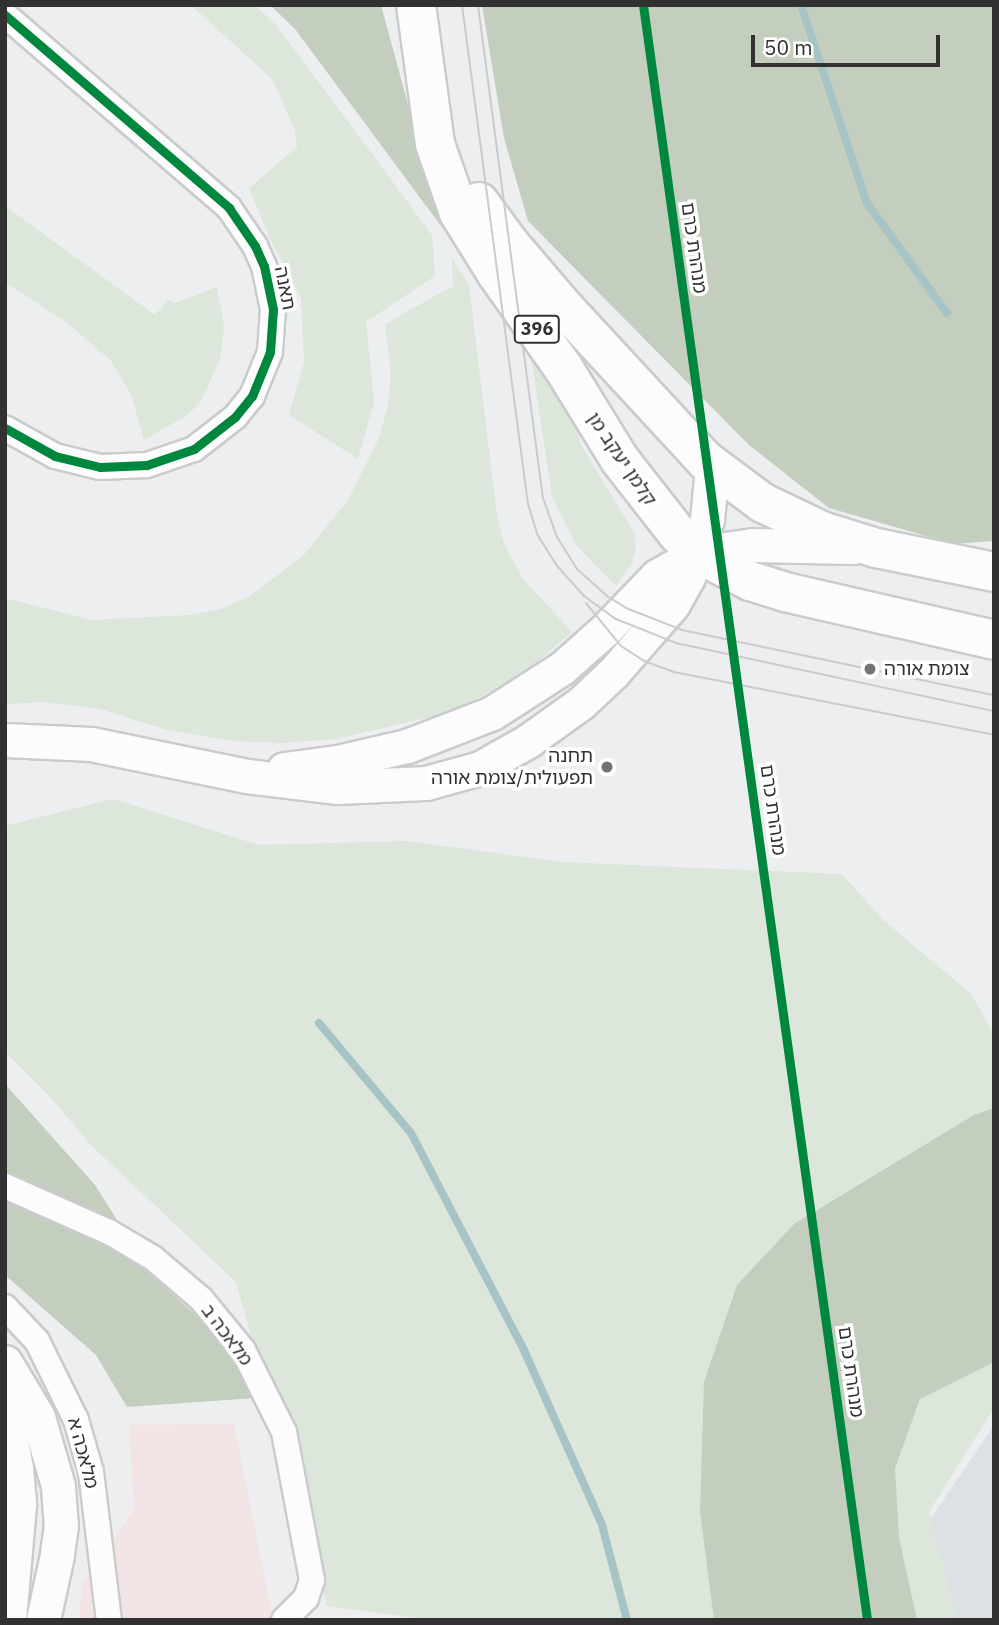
<!DOCTYPE html>
<html>
<head>
<meta charset="utf-8">
<style>
  body { margin:0 }
  #map { position:relative; width:999px; height:1625px; overflow:hidden; background:#edeeef; font-family:"IBM Plex Sans","Noto Sans Hebrew",sans-serif }
  div>[style] { position:absolute }
  .built>* { inset:0; background:#dde1e6 }
  .industrial>* { inset:0; background:#f2e4e5 }
  .green>* { inset:0; background:#dce6da }
  .forest>* { inset:0; background:#c3cebf }
  .stream>* { height:8px; margin:-4px; padding:0 4px; transform-origin:4px; border-radius:4px; background:#a6c4c5 }
  .roads { filter:drop-shadow(2px 0 #cacbcc) drop-shadow(-2px 0 #cacbcc) drop-shadow(0 2px #cacbcc) drop-shadow(0 -2px #cacbcc) }
  .street>* { height:24px; margin:-12px; padding:0 12px; transform-origin:12px; border-radius:12px; background:#fcfcfd }
  .secondary>* { height:33px; margin:-16.5px; padding:0 16.5px; transform-origin:16.5px; border-radius:16.5px; background:#fcfcfd }
  .primary>* { height:38px; margin:-19px; padding:0 19px; transform-origin:19px; border-radius:19px; background:#fcfcfd }
  .tram>* { height:2px; margin:-1px; padding:0 1px; transform-origin:1px; border-radius:1px; background:#cbcbcc }
  .cycleway>* { height:9px; margin:-4.5px; padding:0 4.5px; transform-origin:4.5px; border-radius:4.5px; background:#00873e }
  .dots>* { width:19px; height:19px; translate:-50% -50%; box-sizing:border-box; border:4px solid #fff; border-radius:50% }
  span { translate:-50% -50%; white-space:nowrap; text-align:center; line-height:1.15; -webkit-text-stroke:7px #fff; paint-order:stroke }
  .shield-label span { padding:2px 5px; background:#fff; border:2px solid; border-radius:5px; -webkit-text-stroke-width:0 }
  .shield-label { font-size:18px; color:#313132; font-weight:700 }
  .street-label { font-size:19px; color:#313132 }
  .poi-label { font-size:19px; color:#313132 }
  .left { translate:0 -50%; text-align:left }
  .right { translate:-100% -50%; text-align:right }
  .frame { position:absolute; inset:0; border:7px solid #313132; pointer-events:none }
  .scale { position:absolute; left:751px; top:35px; width:189px; height:32px; box-sizing:border-box; border:4px solid #313132; border-top:0; padding-left:9px; font-size:21px; line-height:24px; white-space:nowrap; color:#313132; -webkit-text-stroke:5px #fff; paint-order:stroke }
</style>
</head>
<body>
<div id="map">
  <div class="built">
    <div style="clip-path:polygon(994px 1425px,994px 1620px,944px 1620px,929px 1521px)"></div>
  </div>
  <div class="industrial">
    <div style="clip-path:polygon(234px 1424px,272px 1615px,292px 1620px,79px 1620px,82px 1585px,134px 1509px,129px 1425px)"></div>
  </div>
  <div class="green">
    <div style="clip-path:polygon(191px 5px,255px 5px,277px 26px,432px 235px,435px 276px,366px 322px,374px 402px,358px 459px,289px 415px,304px 362px,301px 298px,270px 239px,249px 188px,297px 147px,295px 130px,272px 79px)"></div>
    <div style="clip-path:polygon(5px 206px,155px 315px,168px 300px,175px 303px,217px 287px,224px 327px,220px 360px,200px 403px,186px 416px,144px 440px,131px 394px,111px 361px,70px 325px,5px 282px)"></div>
    <div style="clip-path:polygon(452px 259px,469px 285px,497px 516px,503px 541px,522px 578px,572px 632px,529px 669px,473px 701px,435px 716px,336px 739px,282px 743px,232px 741px,164px 729px,100px 709px,46px 702px,5px 704px,5px 598px,92px 620px,191px 615px,221px 609px,250px 596px,304px 555px,348px 500px,379px 438px,388px 405px,391px 374px,385px 324px,453px 286px)"></div>
    <div style="clip-path:polygon(530px 350px,571px 416px,583px 449px,634px 532px,636px 548px,632px 563px,616px 586px,576px 545px,552px 497px)"></div>
    <div style="clip-path:polygon(113px 799px,259px 845px,408px 841px,562px 862px,842px 874px,882px 919px,971px 994px,994px 1034px,994px 1408px,929px 1512px,958px 1620px,430px 1620px,327px 1606px,236px 1282px,90px 1144px,51px 1098px,5px 1052px,5px 826px)"></div>
  </div>
  <div class="forest">
    <div style="clip-path:polygon(270px 5px,381px 5px,441px 226px,295px 29px)"></div>
    <div style="clip-path:polygon(482px 5px,994px 5px,994px 541px,954px 544px,829px 508px,749px 445px,528px 221px,504px 138px)"></div>
    <div style="clip-path:polygon(5px 1084px,95px 1185px,153px 1277px,215px 1332px,255px 1398px,127px 1407px,96px 1355px,5px 1275px)"></div>
    <div style="clip-path:polygon(994px 1108px,994px 1362px,920px 1399px,895px 1468px,899px 1538px,917px 1620px,714px 1620px,700px 1512px,704px 1382px,737px 1285px,794px 1224px,974px 1115px)"></div>
  </div>
  <div class="stream">
    <div style="left:801px;top:5px;width:209px;rotate:71.6deg"></div>
    <div style="left:867px;top:203px;width:136px;rotate:54deg"></div>
    <div style="left:319px;top:1023px;width:143px;rotate:50.1deg"></div>
    <div style="left:411px;top:1133px;width:242px;rotate:62.5deg"></div>
    <div style="left:523px;top:1348px;width:194px;rotate:65.9deg"></div>
    <div style="left:602px;top:1525px;width:98px;rotate:75.3deg"></div>
  </div>
  <div class="roads">
    <div class="street">
      <div style="left:5px;top:15px;width:296px;rotate:40.7deg"></div>
      <div style="left:229px;top:208px;width:46px;rotate:55.6deg"></div>
      <div style="left:255px;top:246px;width:22px;rotate:66deg"></div>
      <div style="left:264px;top:266px;width:44px;rotate:78.2deg"></div>
      <div style="left:273px;top:309px;width:43px;rotate:94deg"></div>
      <div style="left:270px;top:352px;width:48px;rotate:112.2deg"></div>
      <div style="left:252px;top:396px;width:27px;rotate:129deg"></div>
      <div style="left:235px;top:417px;width:52px;rotate:142deg"></div>
      <div style="left:194px;top:449px;width:50px;rotate:161.2deg"></div>
      <div style="left:147px;top:465px;width:47px;rotate:177.6deg"></div>
      <div style="left:100px;top:467px;width:46px;rotate:-166.3deg"></div>
      <div style="left:55px;top:456px;width:57px;rotate:-150.8deg"></div>
      <div style="left:5px;top:1186px;width:114px;rotate:23.9deg"></div>
      <div style="left:109px;top:1232px;width:51px;rotate:30.6deg"></div>
      <div style="left:153px;top:1258px;width:63px;rotate:40.5deg"></div>
      <div style="left:201px;top:1299px;width:66px;rotate:50.5deg"></div>
      <div style="left:243px;top:1350px;width:92px;rotate:63.4deg"></div>
      <div style="left:284px;top:1432px;width:151px;rotate:79.3deg"></div>
      <div style="left:312px;top:1580px;width:19px;rotate:108deg"></div>
      <div style="left:306px;top:1598px;width:31px;rotate:135deg"></div>
      <div style="left:5px;top:1307px;width:47px;rotate:46.7deg"></div>
      <div style="left:37px;top:1341px;width:88px;rotate:63.7deg"></div>
      <div style="left:76px;top:1420px;width:54px;rotate:73.9deg"></div>
      <div style="left:91px;top:1472px;width:149px;rotate:83.1deg"></div>
    </div>
    <div class="secondary">
      <div style="left:5px;top:740px;width:86px;rotate:2.7deg"></div>
      <div style="left:91px;top:744px;width:159px;rotate:11.6deg"></div>
      <div style="left:247px;top:776px;width:91px;rotate:7deg"></div>
      <div style="left:337px;top:787px;width:89px;rotate:-2.6deg"></div>
      <div style="left:426px;top:783px;width:56px;rotate:-15.5deg"></div>
      <div style="left:480px;top:768px;width:55px;rotate:-29.4deg"></div>
      <div style="left:528px;top:741px;width:65px;rotate:-35.6deg"></div>
      <div style="left:581px;top:703px;width:44px;rotate:-43.2deg"></div>
      <div style="left:613px;top:673px;width:91px;rotate:-49deg"></div>
      <div style="left:673px;top:604px;width:31px;rotate:-61deg"></div>
      <div style="left:688px;top:577px;width:60px;rotate:-71.6deg"></div>
      <div style="left:707px;top:520px;width:54px;rotate:-84.7deg"></div>
      <div style="left:284px;top:769px;width:53px;rotate:-7.5deg"></div>
      <div style="left:337px;top:762px;width:72px;rotate:-12.9deg"></div>
      <div style="left:407px;top:746px;width:91px;rotate:-21.2deg"></div>
      <div style="left:492px;top:713px;width:83px;rotate:-32.7deg"></div>
      <div style="left:562px;top:668px;width:57px;rotate:-41.5deg"></div>
      <div style="left:605px;top:630px;width:75px;rotate:-46.1deg"></div>
      <div style="left:657px;top:576px;width:46px;rotate:-29.9deg"></div>
      <div style="left:697px;top:553px;width:58px;rotate:-8deg"></div>
      <div style="left:754px;top:545px;width:99px;rotate:1.2deg"></div>
      <div style="left:5px;top:1362px;width:64px;rotate:59deg"></div>
      <div style="left:38px;top:1417px;width:72px;rotate:73.8deg"></div>
      <div style="left:58px;top:1486px;width:39px;rotate:86deg"></div>
      <div style="left:61px;top:1525px;width:30px;rotate:98deg"></div>
      <div style="left:57px;top:1555px;width:66px;rotate:102.2deg"></div>
      <div style="left:5px;top:1407px;width:62px;rotate:79.8deg"></div>
      <div style="left:16px;top:1468px;width:37px;rotate:85deg"></div>
      <div style="left:19px;top:1505px;width:115px;rotate:95deg"></div>
    </div>
    <div class="primary">
      <div style="left:416px;top:5px;width:140px;rotate:82.2deg"></div>
      <div style="left:435px;top:144px;width:73px;rotate:70.8deg"></div>
      <div style="left:459px;top:213px;width:72px;rotate:58.1deg"></div>
      <div style="left:497px;top:274px;width:116px;rotate:54.8deg"></div>
      <div style="left:564px;top:369px;width:107px;rotate:58.4deg"></div>
      <div style="left:620px;top:460px;width:93px;rotate:52deg"></div>
      <div style="left:677px;top:533px;width:28px;rotate:45deg"></div>
      <div style="left:697px;top:553px;width:60px;rotate:27.8deg"></div>
      <div style="left:750px;top:581px;width:37px;rotate:17deg"></div>
      <div style="left:785px;top:592px;width:214px;rotate:12.9deg"></div>
      <div style="left:479px;top:202px;width:51px;rotate:53.8deg"></div>
      <div style="left:509px;top:243px;width:79px;rotate:49.6deg"></div>
      <div style="left:560px;top:303px;width:214px;rotate:47.3deg"></div>
      <div style="left:705px;top:460px;width:72px;rotate:36.6deg"></div>
      <div style="left:763px;top:503px;width:65px;rotate:25.4deg"></div>
      <div style="left:822px;top:531px;width:57px;rotate:17.5deg"></div>
      <div style="left:876px;top:548px;width:120px;rotate:11.5deg"></div>
    </div>
  </div>
  <div class="tram">
    <div style="left:462px;top:5px;width:503px;rotate:82.47deg"></div>
    <div style="left:528px;top:504px;width:31px;rotate:73deg"></div>
    <div style="left:537px;top:534px;width:39px;rotate:58deg"></div>
    <div style="left:558px;top:567px;width:39px;rotate:48deg"></div>
    <div style="left:584px;top:596px;width:39px;rotate:36deg"></div>
    <div style="left:616px;top:619px;width:65px;rotate:21.8deg"></div>
    <div style="left:676px;top:643px;width:325px;rotate:12.1deg"></div>
    <div style="left:478px;top:5px;width:497px;rotate:82.5deg"></div>
    <div style="left:543px;top:498px;width:41px;rotate:70.3deg"></div>
    <div style="left:557px;top:537px;width:38px;rotate:58deg"></div>
    <div style="left:577px;top:569px;width:40px;rotate:42deg"></div>
    <div style="left:607px;top:596px;width:22px;rotate:32deg"></div>
    <div style="left:626px;top:608px;width:60px;rotate:21.4deg"></div>
    <div style="left:682px;top:630px;width:319px;rotate:11.8deg"></div>
    <div style="left:586px;top:603px;width:55px;rotate:50.9deg"></div>
    <div style="left:621px;top:646px;width:27px;rotate:33deg"></div>
    <div style="left:644px;top:661px;width:32px;rotate:20deg"></div>
    <div style="left:674px;top:672px;width:326px;rotate:11.1deg"></div>
  </div>
  <div class="cycleway">
    <div style="left:643px;top:5px;width:1630px;rotate:82.1deg"></div>
    <div style="left:5px;top:15px;width:296px;rotate:40.7deg"></div>
    <div style="left:229px;top:208px;width:46px;rotate:55.6deg"></div>
    <div style="left:255px;top:246px;width:22px;rotate:66deg"></div>
    <div style="left:264px;top:266px;width:44px;rotate:78.2deg"></div>
    <div style="left:273px;top:309px;width:43px;rotate:94deg"></div>
    <div style="left:270px;top:352px;width:48px;rotate:112.2deg"></div>
    <div style="left:252px;top:396px;width:27px;rotate:129deg"></div>
    <div style="left:235px;top:417px;width:52px;rotate:142deg"></div>
    <div style="left:194px;top:449px;width:50px;rotate:161.2deg"></div>
    <div style="left:147px;top:465px;width:47px;rotate:177.6deg"></div>
    <div style="left:100px;top:467px;width:46px;rotate:-166.3deg"></div>
    <div style="left:55px;top:456px;width:57px;rotate:-150.8deg"></div>
  </div>
  <div class="dots">
    <div style="left:870px;top:669px;background:#737374"></div>
    <div style="left:607px;top:767px;background:#737374"></div>
  </div>
  <div class="shield-label">
    <span style="left:537px;top:329px">396</span>
  </div>
  <div class="street-label">
    <span style="left:694px;top:248px;rotate:82deg">מנהרת כרם</span>
    <span style="left:285px;top:288px;rotate:79deg">תאנה</span>
    <span style="left:622px;top:459px;rotate:56deg">קלמן יעקב מן</span>
    <span style="left:773px;top:810px;rotate:82deg">מנהרת כרם</span>
    <span style="left:227px;top:1335px;rotate:53deg">מלאכה ב</span>
    <span style="left:851px;top:1372px;rotate:82deg">מנהרת כרם</span>
    <span style="left:83px;top:1453px;rotate:75deg">מלאכה א</span>
  </div>
  <div class="poi-label">
    <span class="left" style="left:884px;top:669px">צומת אורה</span>
    <span class="right" style="left:593px;top:767px">תחנה<br>תפעולית/צומת אורה</span>
  </div>
  <div class="frame"></div>
  <div class="scale">50 m</div>
</div>
</body>
</html>
